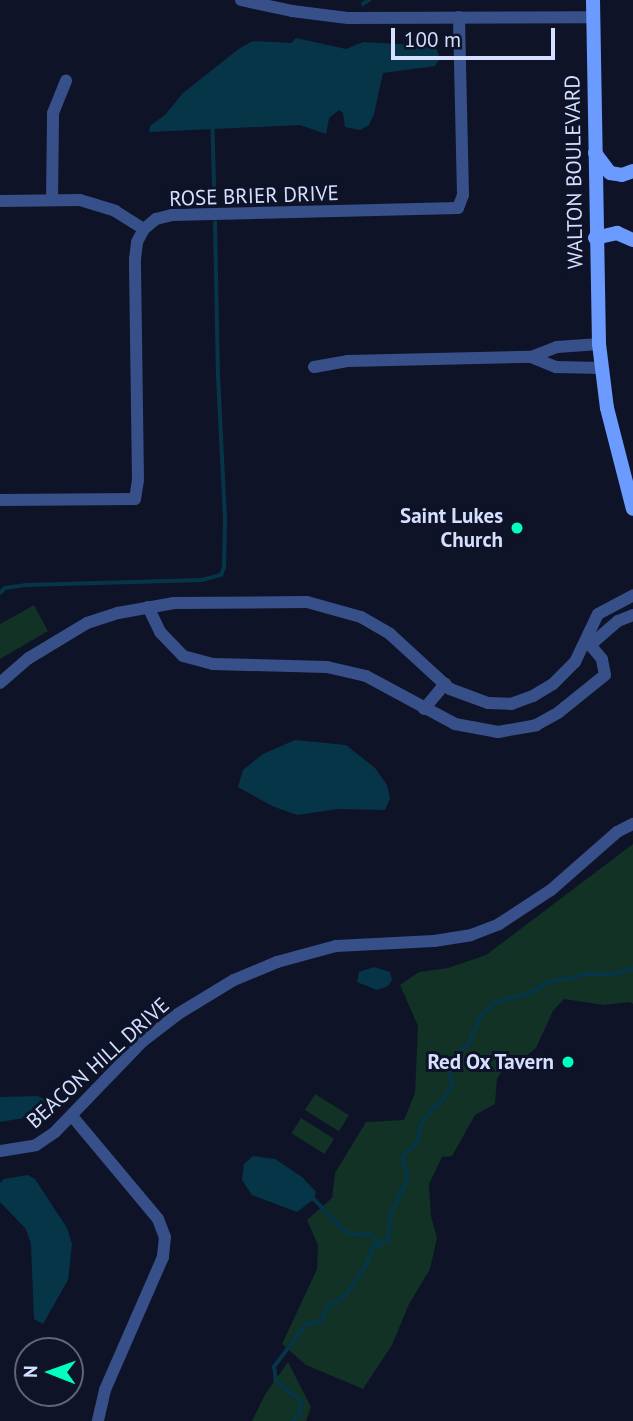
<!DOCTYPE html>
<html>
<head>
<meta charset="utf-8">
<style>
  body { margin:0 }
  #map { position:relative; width:633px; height:1421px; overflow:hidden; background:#0e1328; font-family:"PT Sans",sans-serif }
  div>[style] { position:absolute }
  .green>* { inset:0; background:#113225; transform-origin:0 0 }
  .water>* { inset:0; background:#073548 }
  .stream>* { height:3.5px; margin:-1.75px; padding:0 1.75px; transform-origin:1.75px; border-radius:1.75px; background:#073548 }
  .minor>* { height:12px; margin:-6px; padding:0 6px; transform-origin:6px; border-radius:6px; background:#375089 }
  .secondary>* { height:14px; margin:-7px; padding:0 7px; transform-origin:7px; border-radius:7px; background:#6c9bff }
  .dots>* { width:19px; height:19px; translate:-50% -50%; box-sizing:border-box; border:4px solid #0e1328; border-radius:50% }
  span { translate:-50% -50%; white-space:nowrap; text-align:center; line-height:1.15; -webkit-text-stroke:6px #0e1328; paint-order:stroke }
  .street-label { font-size:21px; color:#d5dfff }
  .poi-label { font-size:21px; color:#d5dfff; font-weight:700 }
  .right { translate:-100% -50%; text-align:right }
  .north { position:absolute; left:14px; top:1337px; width:70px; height:70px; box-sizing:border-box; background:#0e1328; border:2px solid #5e657e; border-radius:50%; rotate:271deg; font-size:19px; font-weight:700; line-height:28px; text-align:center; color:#d5dfff }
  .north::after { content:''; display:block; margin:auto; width:24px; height:32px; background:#01ffc0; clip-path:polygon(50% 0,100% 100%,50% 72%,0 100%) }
  .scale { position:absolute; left:391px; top:28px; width:164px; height:32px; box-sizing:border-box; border:4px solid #d5dfff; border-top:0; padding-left:9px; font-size:21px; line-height:24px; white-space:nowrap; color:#d5dfff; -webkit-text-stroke:5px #0e1328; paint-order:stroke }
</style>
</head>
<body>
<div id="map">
  <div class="green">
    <div style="clip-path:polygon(34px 605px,48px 631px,0 659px,0 624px)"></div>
    <div style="clip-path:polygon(633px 844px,633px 1004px,630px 1002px,604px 1005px,564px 999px,553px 1011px,536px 1048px,521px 1060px,504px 1067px,497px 1079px,495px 1104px,475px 1115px,452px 1156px,442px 1157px,429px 1184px,431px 1216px,437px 1238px,430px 1269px,409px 1304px,392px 1345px,363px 1389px,306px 1365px,282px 1344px,317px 1269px,318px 1245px,307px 1220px,332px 1198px,335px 1173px,366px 1122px,404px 1120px,415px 1093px,418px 1026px,400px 985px,419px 972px,448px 968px,486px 955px)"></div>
    <div style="left:315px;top:1094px;width:40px;height:19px;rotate:32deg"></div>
    <div style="left:301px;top:1118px;width:39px;height:18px;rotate:32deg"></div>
    <div style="clip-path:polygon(288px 1362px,311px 1407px,306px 1421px,252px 1421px,266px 1393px)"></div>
  </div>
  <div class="water">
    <div style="clip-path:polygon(296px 38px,346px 49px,363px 42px,435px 46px,440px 58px,435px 66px,383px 73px,374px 114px,369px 125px,360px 130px,345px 127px,343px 113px,339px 110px,329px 118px,326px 134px,300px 125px,149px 132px,150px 126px,166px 114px,183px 93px,240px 48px,253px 41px,291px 43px)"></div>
    <div style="clip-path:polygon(295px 740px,346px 745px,375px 768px,387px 785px,390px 798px,385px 810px,338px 809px,297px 815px,272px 806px,238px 787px,243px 770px,263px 754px)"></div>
    <div style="clip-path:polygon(374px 967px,390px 972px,392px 980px,388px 986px,377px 990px,357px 982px,359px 972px)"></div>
    <div style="clip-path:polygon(37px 1096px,48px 1100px,50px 1105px,48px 1109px,24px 1118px,0 1122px,0 1097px)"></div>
    <div style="clip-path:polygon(253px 1156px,275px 1159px,302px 1177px,316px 1192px,314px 1199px,297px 1212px,252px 1195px,242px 1180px,244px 1164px)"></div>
    <div style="clip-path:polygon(28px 1175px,35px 1179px,67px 1228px,72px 1244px,68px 1280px,43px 1324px,34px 1319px,31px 1244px,26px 1229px,0 1202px,0 1183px,4px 1179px)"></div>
  </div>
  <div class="stream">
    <div style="left:363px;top:4px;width:7px;rotate:-34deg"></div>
    <div style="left:213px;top:128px;width:77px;rotate:88.5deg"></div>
    <div style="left:0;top:593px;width:7px;rotate:-45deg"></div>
    <div style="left:5px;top:588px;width:22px;rotate:-8deg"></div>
    <div style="left:27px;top:585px;width:175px;rotate:-1.6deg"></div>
    <div style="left:202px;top:580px;width:20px;rotate:-15deg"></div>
    <div style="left:221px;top:575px;width:9px;rotate:-69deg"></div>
    <div style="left:224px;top:567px;width:48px;rotate:-88.8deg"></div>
    <div style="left:225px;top:519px;width:141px;rotate:-92.8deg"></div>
    <div style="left:218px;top:378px;width:155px;rotate:-91.1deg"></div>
    <div style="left:314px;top:1199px;width:45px;rotate:45.9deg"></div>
    <div style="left:345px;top:1231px;width:12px;rotate:20deg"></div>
    <div style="left:356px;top:1235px;width:14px;rotate:-8deg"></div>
    <div style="left:370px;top:1233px;width:16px;rotate:50deg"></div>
    <div style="left:292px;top:1421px;width:11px;rotate:-41deg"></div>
    <div style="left:300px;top:1414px;width:12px;rotate:-85deg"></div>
    <div style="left:301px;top:1402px;width:33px;rotate:-140deg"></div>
    <div style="left:276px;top:1381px;width:14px;rotate:-98deg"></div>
    <div style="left:274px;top:1367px;width:54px;rotate:-53.3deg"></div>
    <div style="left:306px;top:1324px;width:15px;rotate:-8deg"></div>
    <div style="left:321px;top:1322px;width:19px;rotate:-65deg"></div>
    <div style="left:329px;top:1305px;width:16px;rotate:-27deg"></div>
    <div style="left:343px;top:1298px;width:37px;rotate:-54deg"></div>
    <div style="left:365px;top:1268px;width:22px;rotate:-69deg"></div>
    <div style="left:373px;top:1247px;width:17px;rotate:-25deg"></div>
    <div style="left:388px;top:1240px;width:24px;rotate:-85deg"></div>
    <div style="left:390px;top:1216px;width:42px;rotate:-64.7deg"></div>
    <div style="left:408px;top:1178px;width:22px;rotate:-106deg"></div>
    <div style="left:402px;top:1157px;width:23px;rotate:-45deg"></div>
    <div style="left:418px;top:1141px;width:15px;rotate:-82deg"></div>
    <div style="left:420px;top:1126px;width:22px;rotate:-54deg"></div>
    <div style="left:433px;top:1108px;width:11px;rotate:-38deg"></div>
    <div style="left:442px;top:1101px;width:20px;rotate:-57deg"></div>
    <div style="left:453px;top:1084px;width:13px;rotate:-108deg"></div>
    <div style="left:449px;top:1072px;width:16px;rotate:-55deg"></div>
    <div style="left:458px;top:1059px;width:7px;rotate:-90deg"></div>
    <div style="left:458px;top:1052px;width:12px;rotate:-35deg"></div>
    <div style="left:468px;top:1045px;width:28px;rotate:-67deg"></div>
    <div style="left:479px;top:1019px;width:22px;rotate:-47deg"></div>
    <div style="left:494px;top:1003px;width:35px;rotate:-15deg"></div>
    <div style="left:528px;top:994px;width:22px;rotate:-30deg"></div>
    <div style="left:547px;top:983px;width:39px;rotate:-13deg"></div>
    <div style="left:585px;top:974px;width:30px"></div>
    <div style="left:615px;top:974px;width:19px;rotate:-18deg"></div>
  </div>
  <div class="minor">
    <div style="left:241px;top:0;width:52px;rotate:12.2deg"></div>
    <div style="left:292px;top:11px;width:56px;rotate:7.1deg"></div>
    <div style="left:348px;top:18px;width:245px;rotate:-0.2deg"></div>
    <div style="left:52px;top:200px;width:87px;rotate:-89.3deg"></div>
    <div style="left:53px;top:113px;width:35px;rotate:-68deg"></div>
    <div style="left:0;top:201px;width:80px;rotate:-0.7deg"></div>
    <div style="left:80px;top:200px;width:37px;rotate:17deg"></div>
    <div style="left:115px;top:211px;width:34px;rotate:32deg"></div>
    <div style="left:531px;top:357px;width:27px;rotate:22deg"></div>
    <div style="left:556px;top:367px;width:45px;rotate:1.3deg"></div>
    <div style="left:314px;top:367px;width:35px;rotate:-10deg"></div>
    <div style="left:348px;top:361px;width:183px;rotate:-1.3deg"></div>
    <div style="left:531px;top:357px;width:28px;rotate:-21deg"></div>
    <div style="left:557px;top:347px;width:42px;rotate:-4.1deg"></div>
    <div style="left:0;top:500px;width:135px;rotate:-0.4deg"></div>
    <div style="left:135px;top:499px;width:19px;rotate:-81deg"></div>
    <div style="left:138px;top:480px;width:221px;rotate:-90.8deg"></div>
    <div style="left:135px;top:259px;width:17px;rotate:-83deg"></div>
    <div style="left:137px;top:242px;width:15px;rotate:-62deg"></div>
    <div style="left:144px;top:229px;width:16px;rotate:-40deg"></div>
    <div style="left:156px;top:219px;width:16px;rotate:-14deg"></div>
    <div style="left:172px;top:215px;width:286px;rotate:-1.4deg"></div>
    <div style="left:458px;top:208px;width:14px;rotate:-69deg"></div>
    <div style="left:463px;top:195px;width:178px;rotate:-91.3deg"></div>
    <div style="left:148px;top:607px;width:28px;rotate:64deg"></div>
    <div style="left:160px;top:632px;width:33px;rotate:46deg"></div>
    <div style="left:183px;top:656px;width:31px;rotate:15deg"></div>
    <div style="left:213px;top:664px;width:114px;rotate:1.5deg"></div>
    <div style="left:327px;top:667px;width:40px;rotate:13deg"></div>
    <div style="left:366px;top:676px;width:101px;rotate:28.3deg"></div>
    <div style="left:455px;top:724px;width:44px;rotate:10.5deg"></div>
    <div style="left:498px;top:732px;width:39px;rotate:-10deg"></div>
    <div style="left:536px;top:725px;width:26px;rotate:-29deg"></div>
    <div style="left:559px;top:712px;width:59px;rotate:-38.8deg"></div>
    <div style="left:605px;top:675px;width:16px;rotate:-101deg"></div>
    <div style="left:602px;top:659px;width:23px;rotate:-130deg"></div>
    <div style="left:587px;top:641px;width:9px;rotate:-6deg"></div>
    <div style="left:596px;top:640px;width:29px;rotate:-41deg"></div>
    <div style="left:618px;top:621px;width:16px;rotate:-22deg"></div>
    <div style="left:0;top:683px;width:38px;rotate:-41deg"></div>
    <div style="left:29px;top:658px;width:68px;rotate:-31.1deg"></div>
    <div style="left:87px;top:623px;width:33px;rotate:-18deg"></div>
    <div style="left:118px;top:613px;width:57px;rotate:-10.1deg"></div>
    <div style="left:174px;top:603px;width:133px;rotate:-0.4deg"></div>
    <div style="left:307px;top:602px;width:56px;rotate:15.5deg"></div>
    <div style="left:361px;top:617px;width:34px;rotate:30deg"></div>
    <div style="left:390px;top:634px;width:81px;rotate:42.5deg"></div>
    <div style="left:450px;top:689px;width:40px;rotate:20.2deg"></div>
    <div style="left:488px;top:703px;width:23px;rotate:2deg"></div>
    <div style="left:511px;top:704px;width:23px;rotate:-20deg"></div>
    <div style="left:533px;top:696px;width:23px;rotate:-31deg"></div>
    <div style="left:553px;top:684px;width:31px;rotate:-45deg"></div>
    <div style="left:575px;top:662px;width:53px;rotate:-64.4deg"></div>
    <div style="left:598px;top:614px;width:40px;rotate:-28deg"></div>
    <div style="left:424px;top:709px;width:33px;rotate:-50deg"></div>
    <div style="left:72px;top:1116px;width:134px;rotate:50.1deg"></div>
    <div style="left:158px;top:1219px;width:19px;rotate:69deg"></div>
    <div style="left:165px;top:1237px;width:20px;rotate:96deg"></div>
    <div style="left:163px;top:1257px;width:145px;rotate:113.6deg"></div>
    <div style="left:105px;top:1390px;width:32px;rotate:103deg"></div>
    <div style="left:0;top:1151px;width:36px;rotate:-9deg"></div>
    <div style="left:36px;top:1145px;width:23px;rotate:-34deg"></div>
    <div style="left:55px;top:1132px;width:127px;rotate:-46deg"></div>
    <div style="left:143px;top:1041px;width:44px;rotate:-37.6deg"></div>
    <div style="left:178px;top:1014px;width:66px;rotate:-31.3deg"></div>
    <div style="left:234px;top:980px;width:47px;rotate:-22.7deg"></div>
    <div style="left:277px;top:962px;width:61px;rotate:-15.2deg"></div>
    <div style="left:336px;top:946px;width:98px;rotate:-2.9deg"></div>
    <div style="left:434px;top:941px;width:37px;rotate:-9deg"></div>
    <div style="left:471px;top:935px;width:30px;rotate:-21deg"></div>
    <div style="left:499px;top:924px;width:62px;rotate:-33.2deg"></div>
    <div style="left:551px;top:890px;width:88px;rotate:-41.3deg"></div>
    <div style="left:617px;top:832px;width:18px;rotate:-27deg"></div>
  </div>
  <div class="secondary">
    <div style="left:593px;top:0;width:344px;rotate:89deg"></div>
    <div style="left:599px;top:344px;width:64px;rotate:82.9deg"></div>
    <div style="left:607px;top:408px;width:104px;rotate:75.6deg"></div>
    <div style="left:595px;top:153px;width:25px;rotate:53deg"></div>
    <div style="left:610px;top:173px;width:12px;rotate:9deg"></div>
    <div style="left:622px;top:175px;width:12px;rotate:-20deg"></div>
    <div style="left:595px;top:238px;width:23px;rotate:-13deg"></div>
    <div style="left:617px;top:233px;width:17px;rotate:24deg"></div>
  </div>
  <div class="dots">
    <div style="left:517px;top:528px;background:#01ffc0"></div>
    <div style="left:568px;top:1062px;background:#01ffc0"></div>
  </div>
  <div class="street-label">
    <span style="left:574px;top:172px;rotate:-91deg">WALTON BOULEVARD</span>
    <span style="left:254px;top:196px;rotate:-2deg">ROSE BRIER DRIVE</span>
    <span style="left:98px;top:1063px;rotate:-42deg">BEACON HILL DRIVE</span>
  </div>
  <div class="poi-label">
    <span class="right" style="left:503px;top:528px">Saint Lukes<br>Church</span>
    <span class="right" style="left:554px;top:1062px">Red Ox Tavern</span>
  </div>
  <div class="north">N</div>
  <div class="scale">100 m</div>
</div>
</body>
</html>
